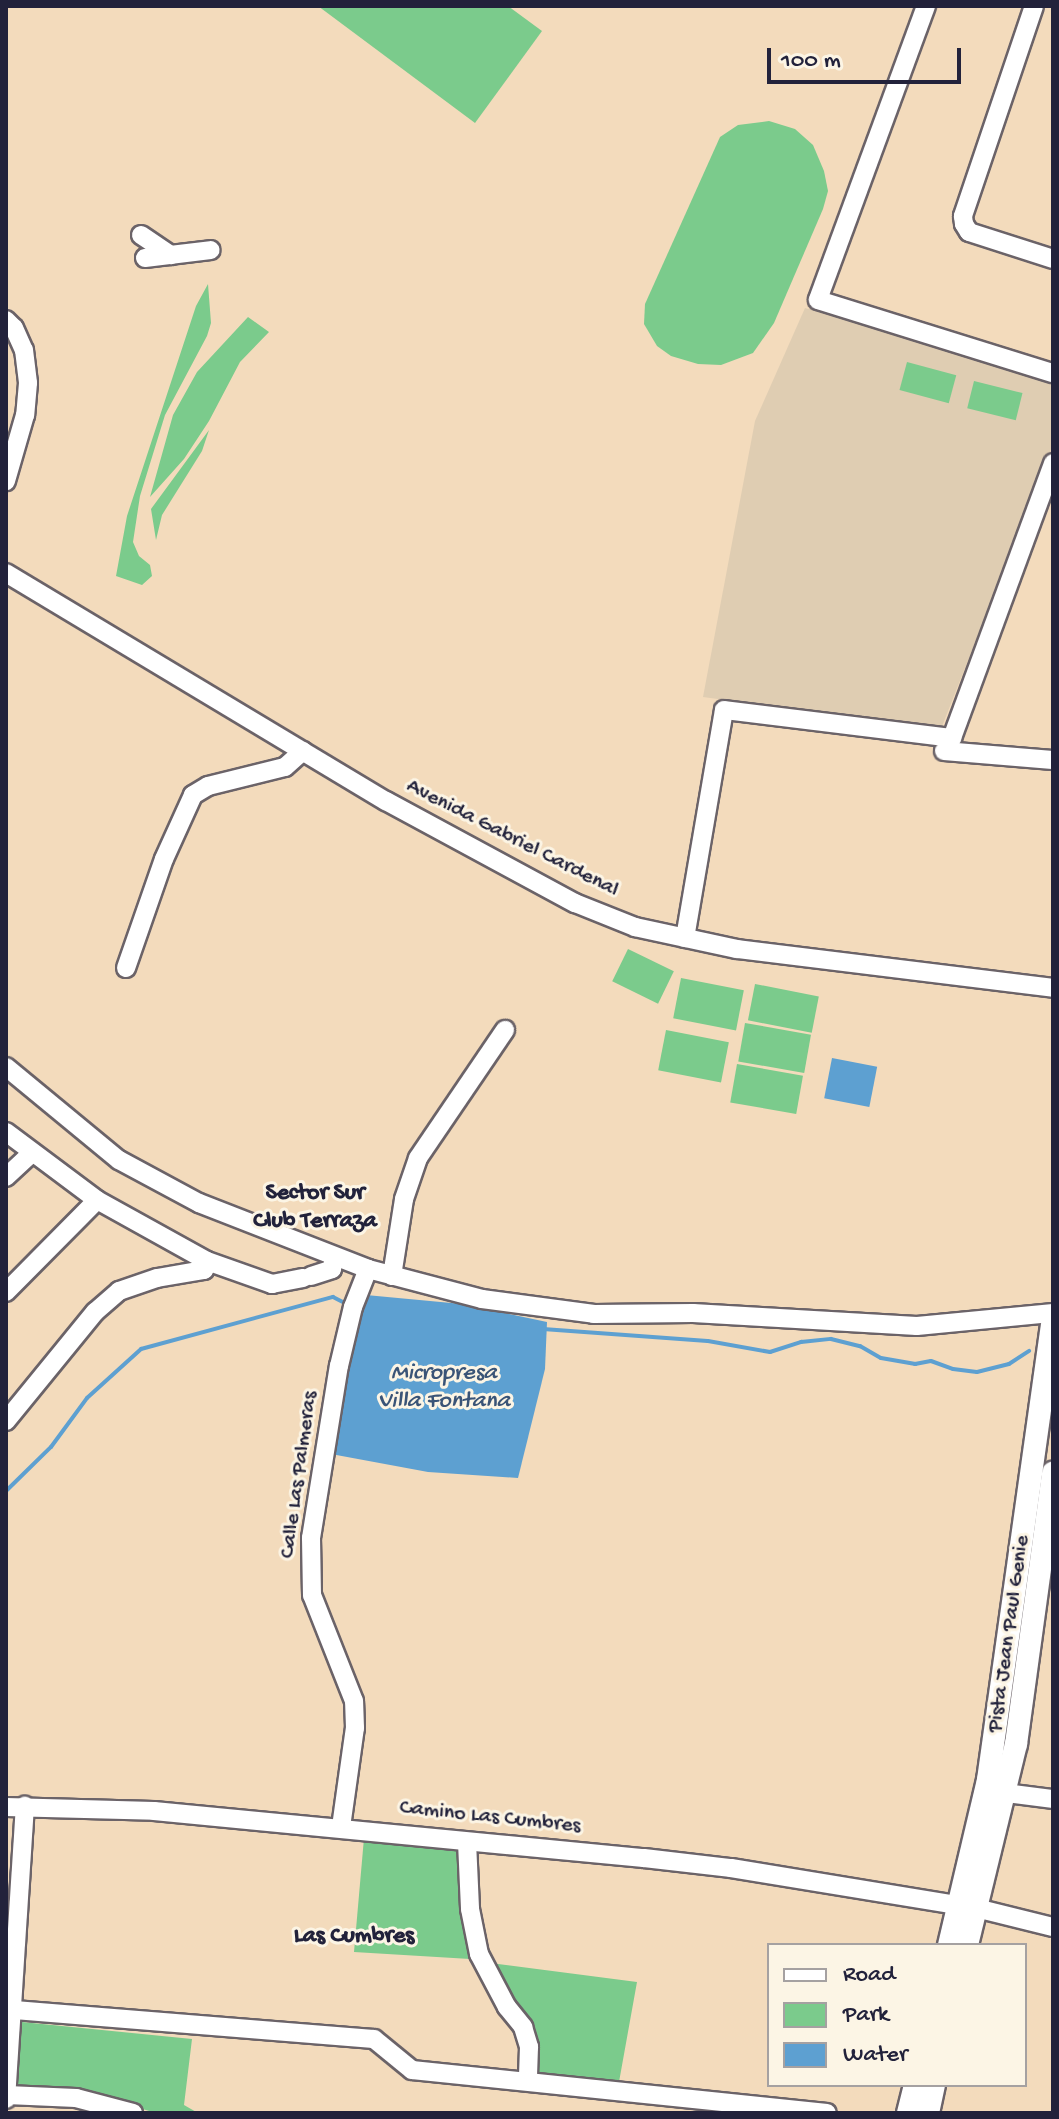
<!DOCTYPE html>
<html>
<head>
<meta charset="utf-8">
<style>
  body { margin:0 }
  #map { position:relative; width:1059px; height:2119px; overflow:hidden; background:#f3dbbc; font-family:"Gochi Hand",sans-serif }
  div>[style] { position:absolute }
  .built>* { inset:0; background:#dfcdb2 }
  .green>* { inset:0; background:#7bcb8c; transform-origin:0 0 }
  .water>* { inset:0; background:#5da0d1; transform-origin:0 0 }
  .stream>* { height:4px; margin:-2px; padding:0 2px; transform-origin:2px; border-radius:2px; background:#5da0d1 }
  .roads { filter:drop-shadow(2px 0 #6b6368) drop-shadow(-2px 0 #6b6368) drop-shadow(0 2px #6b6368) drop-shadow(0 -2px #6b6368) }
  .minor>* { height:18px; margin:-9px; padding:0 9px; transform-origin:9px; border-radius:9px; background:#fff }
  .major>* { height:22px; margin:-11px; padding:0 11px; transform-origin:11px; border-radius:11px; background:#fff }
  span { translate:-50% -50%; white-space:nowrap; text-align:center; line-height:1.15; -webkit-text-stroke:6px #fcf5e5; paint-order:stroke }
  .street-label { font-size:22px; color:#22223b }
  .neighbourhood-label { font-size:24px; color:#22223b; font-weight:700 }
  .water-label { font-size:24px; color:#3a5477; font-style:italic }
  .frame { position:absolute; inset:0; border:8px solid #22223b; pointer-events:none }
  .legend { position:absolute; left:767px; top:1943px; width:260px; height:144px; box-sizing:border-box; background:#fcf5e5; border:2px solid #a5a1a1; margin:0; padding:10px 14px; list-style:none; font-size:24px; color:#22223b }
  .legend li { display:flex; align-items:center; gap:16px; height:40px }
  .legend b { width:40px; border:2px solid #a5a1a1 }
  .scale { position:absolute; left:767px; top:48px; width:194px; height:36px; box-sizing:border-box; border:4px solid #22223b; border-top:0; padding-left:10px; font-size:24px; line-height:28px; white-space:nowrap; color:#22223b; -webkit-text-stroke:6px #fcf5e5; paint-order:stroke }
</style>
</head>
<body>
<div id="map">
  <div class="built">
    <div style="clip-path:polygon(805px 308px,1053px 379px,1053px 444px,941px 729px,703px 697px,755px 421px)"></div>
  </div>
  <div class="green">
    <div style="clip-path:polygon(318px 6px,508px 6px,542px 31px,475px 123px)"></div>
    <div style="clip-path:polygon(769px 121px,795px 129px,813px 145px,824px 171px,828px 191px,823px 209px,774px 323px,753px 353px,721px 365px,698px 364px,671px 356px,657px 346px,644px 324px,645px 304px,720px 137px,738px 125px)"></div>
    <div style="clip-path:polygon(208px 284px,211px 323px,207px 336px,165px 415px,140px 496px,133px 542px,139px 556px,150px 565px,152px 576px,142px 585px,116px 576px,127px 516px,196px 306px)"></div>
    <div style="clip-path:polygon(248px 317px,269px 332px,240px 362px,209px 421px,184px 459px,150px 497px,173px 415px,197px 372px)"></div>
    <div style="left:907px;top:362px;width:51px;height:29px;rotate:15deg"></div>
    <div style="left:974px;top:381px;width:50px;height:28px;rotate:14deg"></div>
    <div style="clip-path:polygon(209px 430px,202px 451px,162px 515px,156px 540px,151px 509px)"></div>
    <div style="left:628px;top:949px;width:51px;height:36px;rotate:26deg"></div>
    <div style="left:681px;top:978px;width:64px;height:41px;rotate:11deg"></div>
    <div style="left:755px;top:984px;width:65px;height:37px;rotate:11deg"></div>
    <div style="left:745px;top:1023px;width:67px;height:39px;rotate:10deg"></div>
    <div style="left:666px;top:1030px;width:64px;height:41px;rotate:11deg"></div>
    <div style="left:737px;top:1064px;width:67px;height:39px;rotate:10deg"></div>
    <div style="clip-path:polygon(364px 1838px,462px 1849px,470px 1959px,354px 1952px)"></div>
    <div style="clip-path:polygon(490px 1963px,637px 1982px,619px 2082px,538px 2074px,534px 2029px)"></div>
    <div style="clip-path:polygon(22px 2022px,192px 2039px,184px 2105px,198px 2113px,156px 2113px,122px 2103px,16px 2090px)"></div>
  </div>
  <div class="water">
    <div style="left:832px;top:1058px;width:46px;height:41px;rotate:11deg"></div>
    <div style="clip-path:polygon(366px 1295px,462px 1304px,547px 1322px,545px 1369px,518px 1478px,428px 1472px,331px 1454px,342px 1390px)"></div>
  </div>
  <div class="stream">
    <div style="left:543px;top:1329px;width:165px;rotate:4.2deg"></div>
    <div style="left:708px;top:1341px;width:63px;rotate:10.1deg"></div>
    <div style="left:770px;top:1352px;width:33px;rotate:-18deg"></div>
    <div style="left:801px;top:1342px;width:30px;rotate:-6deg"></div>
    <div style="left:831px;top:1339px;width:30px;rotate:14deg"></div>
    <div style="left:860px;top:1346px;width:24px;rotate:30deg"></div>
    <div style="left:881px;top:1358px;width:35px;rotate:10deg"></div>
    <div style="left:915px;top:1364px;width:16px;rotate:-11deg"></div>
    <div style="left:931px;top:1361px;width:23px;rotate:20deg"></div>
    <div style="left:953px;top:1369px;width:24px;rotate:7deg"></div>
    <div style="left:977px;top:1372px;width:33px;rotate:-14deg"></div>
    <div style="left:1009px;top:1364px;width:24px;rotate:-33deg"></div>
    <div style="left:6px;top:1491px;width:63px;rotate:-44.4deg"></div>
    <div style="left:51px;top:1447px;width:61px;rotate:-53.7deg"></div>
    <div style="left:87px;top:1398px;width:73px;rotate:-42.2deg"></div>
    <div style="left:141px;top:1349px;width:199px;rotate:-15.2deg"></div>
    <div style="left:333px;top:1297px;width:18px;rotate:27deg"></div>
  </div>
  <div class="roads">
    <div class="minor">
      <div style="left:926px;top:6px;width:313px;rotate:110.2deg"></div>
      <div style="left:818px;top:300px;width:246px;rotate:17.3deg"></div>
      <div style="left:1034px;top:6px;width:222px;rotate:108.7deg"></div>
      <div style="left:963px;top:216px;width:8px;rotate:83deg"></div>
      <div style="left:964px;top:224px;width:9px;rotate:58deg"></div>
      <div style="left:969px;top:232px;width:88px;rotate:17.8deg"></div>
      <div style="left:141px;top:235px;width:36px;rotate:34deg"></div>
      <div style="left:145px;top:258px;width:66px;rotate:-6.9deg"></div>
      <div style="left:6px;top:320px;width:11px;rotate:45deg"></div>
      <div style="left:14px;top:328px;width:24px;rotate:66deg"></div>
      <div style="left:24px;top:350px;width:33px;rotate:83deg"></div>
      <div style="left:28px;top:383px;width:32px;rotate:95deg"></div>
      <div style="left:25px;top:415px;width:69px;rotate:106.1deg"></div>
      <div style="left:6px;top:573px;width:443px;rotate:31deg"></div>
      <div style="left:386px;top:801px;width:215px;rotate:28.4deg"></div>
      <div style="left:575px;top:903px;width:65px;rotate:21.8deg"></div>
      <div style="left:635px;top:927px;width:104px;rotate:12.2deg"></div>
      <div style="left:737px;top:949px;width:318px;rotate:7deg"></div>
      <div style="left:944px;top:751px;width:109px;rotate:4.7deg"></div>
      <div style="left:685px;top:938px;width:231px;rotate:-80.3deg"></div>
      <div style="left:724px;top:710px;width:230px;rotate:7deg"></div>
      <div style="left:952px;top:738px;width:293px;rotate:-69.8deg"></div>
      <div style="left:126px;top:968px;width:115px;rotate:-70.8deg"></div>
      <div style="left:164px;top:859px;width:70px;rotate:-65.6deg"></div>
      <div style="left:193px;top:795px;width:17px;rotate:-31deg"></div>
      <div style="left:208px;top:786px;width:79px;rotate:-13.9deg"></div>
      <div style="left:285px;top:767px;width:24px;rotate:-42deg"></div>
      <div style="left:6px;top:1067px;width:146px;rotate:39.5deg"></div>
      <div style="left:119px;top:1160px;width:91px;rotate:28.3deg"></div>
      <div style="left:199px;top:1203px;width:181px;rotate:21.3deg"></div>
      <div style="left:368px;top:1269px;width:118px;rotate:14.7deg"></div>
      <div style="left:482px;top:1299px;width:113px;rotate:7.6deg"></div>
      <div style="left:594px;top:1314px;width:99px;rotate:-0.6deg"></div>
      <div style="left:693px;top:1313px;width:224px;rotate:3.3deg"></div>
      <div style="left:917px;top:1326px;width:137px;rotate:-5.5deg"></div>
      <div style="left:6px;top:1132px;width:114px;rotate:36.8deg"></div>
      <div style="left:97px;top:1200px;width:126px;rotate:29deg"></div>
      <div style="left:6px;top:1177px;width:35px;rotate:-43deg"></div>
      <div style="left:311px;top:1276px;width:22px;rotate:-18deg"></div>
      <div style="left:332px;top:1269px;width:12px;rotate:-81deg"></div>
      <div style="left:392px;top:1276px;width:78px;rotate:-81.1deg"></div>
      <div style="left:404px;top:1199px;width:43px;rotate:-71.1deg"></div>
      <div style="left:418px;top:1158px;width:155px;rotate:-55.8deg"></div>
      <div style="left:6px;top:1292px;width:129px;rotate:-45.3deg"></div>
      <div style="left:6px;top:1421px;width:141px;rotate:-50.8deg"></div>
      <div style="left:95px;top:1312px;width:32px;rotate:-41deg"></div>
      <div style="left:119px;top:1291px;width:40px;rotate:-18.9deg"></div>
      <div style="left:157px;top:1278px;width:48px;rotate:-9.7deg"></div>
      <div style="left:204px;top:1270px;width:9px;rotate:-72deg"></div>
      <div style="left:207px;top:1261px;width:69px;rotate:19.5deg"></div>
      <div style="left:272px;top:1284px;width:32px;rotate:-11deg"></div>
      <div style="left:1006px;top:1793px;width:47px;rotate:7.3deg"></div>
      <div style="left:6px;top:1807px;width:148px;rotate:1.5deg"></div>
      <div style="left:154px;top:1811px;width:492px;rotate:5.5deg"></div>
      <div style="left:644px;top:1858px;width:88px;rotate:6.6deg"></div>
      <div style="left:731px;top:1868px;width:248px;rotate:9.3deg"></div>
      <div style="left:976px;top:1908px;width:79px;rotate:13.9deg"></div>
      <div style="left:341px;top:1827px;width:100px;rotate:-82deg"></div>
      <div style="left:355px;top:1728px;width:27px;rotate:-92deg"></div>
      <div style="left:354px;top:1701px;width:114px;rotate:-111.6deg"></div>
      <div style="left:312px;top:1595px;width:57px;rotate:-91deg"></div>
      <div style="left:311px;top:1538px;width:174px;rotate:-80.8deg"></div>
      <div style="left:339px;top:1366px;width:61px;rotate:-76.7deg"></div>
      <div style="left:353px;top:1307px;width:41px;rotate:-68.5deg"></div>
      <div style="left:467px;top:1842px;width:67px;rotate:87.4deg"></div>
      <div style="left:470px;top:1909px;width:46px;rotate:78.7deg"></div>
      <div style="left:479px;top:1954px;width:60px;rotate:62.2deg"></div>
      <div style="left:507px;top:2007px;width:26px;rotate:51deg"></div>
      <div style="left:523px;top:2027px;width:21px;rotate:73deg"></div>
      <div style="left:529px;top:2047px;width:34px;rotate:92deg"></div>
      <div style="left:14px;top:2010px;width:361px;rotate:4.6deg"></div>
      <div style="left:374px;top:2039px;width:49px;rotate:39.2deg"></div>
      <div style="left:412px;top:2070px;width:417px;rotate:5.9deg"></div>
      <div style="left:7px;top:2095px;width:69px;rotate:2.5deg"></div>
      <div style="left:76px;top:2098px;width:59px;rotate:14.7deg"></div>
      <div style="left:6px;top:2099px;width:294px;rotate:-86.3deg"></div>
    </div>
    <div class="major">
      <div style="left:949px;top:1945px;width:170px;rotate:-76.7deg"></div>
      <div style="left:988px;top:1780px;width:465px;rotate:-82deg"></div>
      <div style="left:967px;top:1945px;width:207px;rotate:-76.3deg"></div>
      <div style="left:1016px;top:1744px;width:274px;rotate:-82.2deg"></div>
      <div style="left:908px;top:2113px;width:29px;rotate:-76deg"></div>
      <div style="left:928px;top:2113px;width:29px;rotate:-78deg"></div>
    </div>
  </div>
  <div class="street-label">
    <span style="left:512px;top:839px;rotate:27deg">Avenida Gabriel Cardenal</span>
    <span style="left:300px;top:1475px;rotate:-82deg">Calle Las Palmeras</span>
    <span style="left:1010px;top:1634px;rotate:-82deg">Pista Jean Paul Genie</span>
    <span style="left:490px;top:1818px;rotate:6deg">Camino Las Cumbres</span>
  </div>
  <div class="neighbourhood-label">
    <span style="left:315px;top:1208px">Sector Sur<br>Club Terraza</span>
    <span style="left:354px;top:1937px">Las Cumbres</span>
  </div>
  <div class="water-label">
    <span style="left:444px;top:1388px">Micropresa<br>Villa Fontana</span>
  </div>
  <div class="frame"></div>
  <ul class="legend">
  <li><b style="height:10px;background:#fff"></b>Road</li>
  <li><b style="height:22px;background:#7bcb8c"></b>Park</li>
  <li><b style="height:22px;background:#5da0d1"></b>Water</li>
  </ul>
  <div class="scale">100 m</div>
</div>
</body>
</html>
